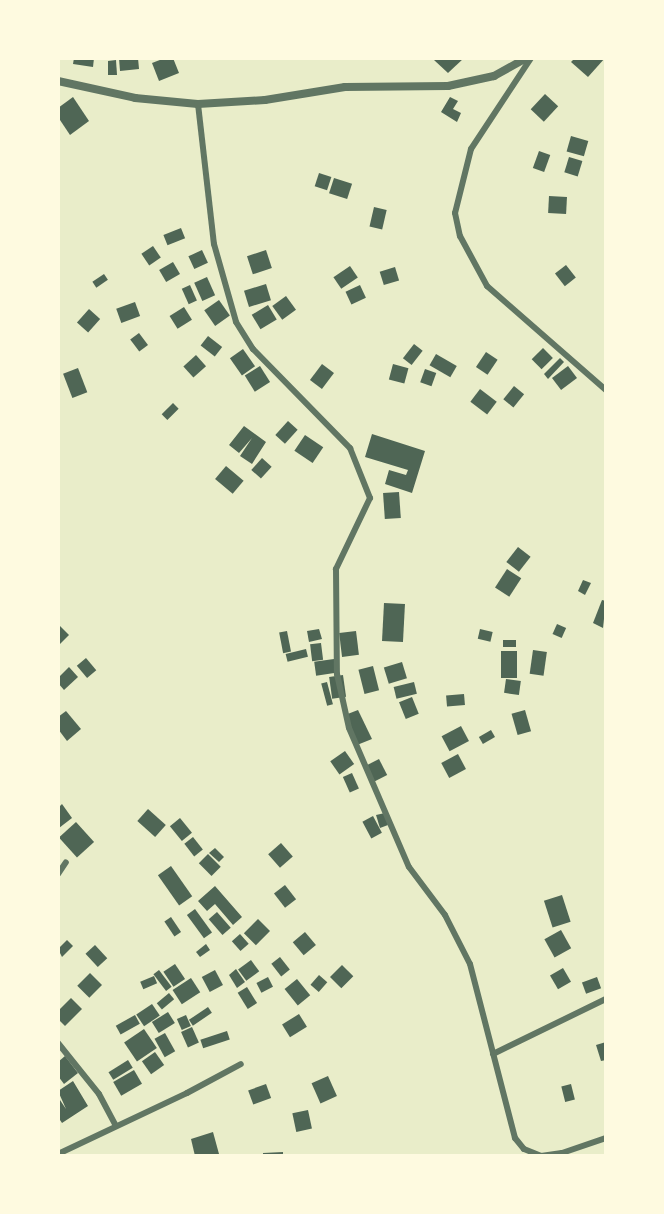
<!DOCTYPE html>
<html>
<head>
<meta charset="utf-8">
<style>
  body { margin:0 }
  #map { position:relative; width:664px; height:1214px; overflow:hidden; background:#e9edc9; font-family:Lora,serif }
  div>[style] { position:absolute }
  .building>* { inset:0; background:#4f6655; transform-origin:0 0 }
  .minor>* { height:6px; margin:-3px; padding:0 3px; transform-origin:3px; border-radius:3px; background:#617663 }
  .tertiary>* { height:8px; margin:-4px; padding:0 4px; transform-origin:4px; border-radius:4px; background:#617663 }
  span { translate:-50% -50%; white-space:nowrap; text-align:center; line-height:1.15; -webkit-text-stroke:7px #fefae0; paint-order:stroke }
  .frame { position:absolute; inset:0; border:60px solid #fefae0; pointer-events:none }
</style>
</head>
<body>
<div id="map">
  <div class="building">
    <div style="clip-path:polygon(74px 58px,94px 58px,93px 67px,73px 64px)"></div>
    <div style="clip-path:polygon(119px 58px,138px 58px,139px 69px,120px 71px)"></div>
    <div style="clip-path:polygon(165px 58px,173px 58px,179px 73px,159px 81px,152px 63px)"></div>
    <div style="clip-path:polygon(436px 58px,464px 58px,448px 73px,434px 60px)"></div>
    <div style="clip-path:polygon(575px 58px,605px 58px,588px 77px,571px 62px)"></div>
    <div style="clip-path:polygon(116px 60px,117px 75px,108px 75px,108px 61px)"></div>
    <div style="left:545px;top:94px;width:18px;height:21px;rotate:43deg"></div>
    <div style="clip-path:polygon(73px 97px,89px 121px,70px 135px,58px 117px,58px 108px)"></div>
    <div style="clip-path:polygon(450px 97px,458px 101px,453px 109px,461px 113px,457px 122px,441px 112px)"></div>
    <div style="left:571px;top:136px;width:18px;height:16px;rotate:16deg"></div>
    <div style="left:539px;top:151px;width:12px;height:18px;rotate:20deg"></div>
    <div style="left:569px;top:157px;width:14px;height:16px;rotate:17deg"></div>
    <div style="left:319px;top:173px;width:13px;height:14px;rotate:18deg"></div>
    <div style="left:334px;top:178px;width:19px;height:16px;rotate:18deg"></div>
    <div style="left:549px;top:196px;width:18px;height:17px;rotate:3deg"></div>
    <div style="left:374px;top:207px;width:13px;height:20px;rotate:13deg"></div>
    <div style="left:181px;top:228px;width:11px;height:19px;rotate:68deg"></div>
    <div style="left:153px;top:246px;width:14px;height:14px;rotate:56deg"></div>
    <div style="left:202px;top:250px;width:14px;height:15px;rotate:65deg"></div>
    <div style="left:266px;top:250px;width:19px;height:20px;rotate:72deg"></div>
    <div style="left:173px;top:262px;width:14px;height:16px;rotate:60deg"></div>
    <div style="left:566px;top:265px;width:16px;height:14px;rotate:52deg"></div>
    <div style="left:350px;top:266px;width:14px;height:20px;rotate:56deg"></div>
    <div style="left:395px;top:267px;width:14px;height:16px;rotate:73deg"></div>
    <div style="left:104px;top:274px;width:7px;height:14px;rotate:56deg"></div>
    <div style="left:207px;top:277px;width:20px;height:14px;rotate:66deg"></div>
    <div style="left:266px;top:284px;width:17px;height:23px;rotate:73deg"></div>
    <div style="left:190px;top:285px;width:17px;height:9px;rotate:66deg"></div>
    <div style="left:360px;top:285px;width:14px;height:16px;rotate:65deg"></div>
    <div style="left:286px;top:296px;width:17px;height:17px;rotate:54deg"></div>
    <div style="left:219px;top:300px;width:19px;height:18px;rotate:55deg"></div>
    <div style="left:135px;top:302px;width:15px;height:20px;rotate:70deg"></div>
    <div style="left:268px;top:305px;width:17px;height:19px;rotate:59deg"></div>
    <div style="left:184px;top:307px;width:15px;height:17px;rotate:58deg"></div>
    <div style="left:89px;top:309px;width:15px;height:18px;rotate:42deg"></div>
    <div style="left:139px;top:333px;width:15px;height:11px;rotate:53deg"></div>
    <div style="left:208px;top:336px;width:18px;height:12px;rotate:38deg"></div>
    <div style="left:414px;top:344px;width:11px;height:18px;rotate:38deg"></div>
    <div style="left:543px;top:348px;width:14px;height:16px;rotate:45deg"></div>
    <div style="left:243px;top:349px;width:21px;height:16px;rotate:55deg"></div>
    <div style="left:486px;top:352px;width:14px;height:18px;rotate:34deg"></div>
    <div style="left:436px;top:354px;width:24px;height:13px;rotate:30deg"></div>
    <div style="left:196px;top:355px;width:15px;height:17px;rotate:48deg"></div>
    <div style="clip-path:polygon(560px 358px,564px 362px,548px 379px,544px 374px)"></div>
    <div style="left:322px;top:364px;width:15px;height:20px;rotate:37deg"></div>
    <div style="left:393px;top:364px;width:16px;height:16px;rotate:15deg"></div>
    <div style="left:260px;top:366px;width:19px;height:18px;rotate:58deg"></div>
    <div style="left:568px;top:366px;width:15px;height:20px;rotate:53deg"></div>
    <div style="left:78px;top:368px;width:26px;height:16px;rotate:69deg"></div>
    <div style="left:425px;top:369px;width:12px;height:14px;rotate:20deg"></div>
    <div style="left:514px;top:386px;width:13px;height:17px;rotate:39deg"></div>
    <div style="left:480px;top:389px;width:21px;height:16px;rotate:37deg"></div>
    <div style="left:173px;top:403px;width:8px;height:16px;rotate:45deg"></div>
    <div style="left:288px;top:421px;width:13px;height:19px;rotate:42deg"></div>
    <div style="clip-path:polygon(244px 426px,266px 442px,252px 464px,240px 456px,252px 438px,239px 453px,229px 445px)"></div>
    <div style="clip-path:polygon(372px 434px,425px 451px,412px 493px,385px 484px,389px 470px,406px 475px,408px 470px,365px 457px)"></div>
    <div style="left:305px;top:435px;width:22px;height:19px;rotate:34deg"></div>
    <div style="left:262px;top:458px;width:13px;height:16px;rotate:42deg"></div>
    <div style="left:226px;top:466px;width:23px;height:17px;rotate:40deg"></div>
    <div style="left:399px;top:492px;width:26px;height:16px;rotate:86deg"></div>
    <div style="left:518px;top:547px;width:16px;height:19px;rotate:38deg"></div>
    <div style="left:507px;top:569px;width:17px;height:22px;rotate:33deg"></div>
    <div style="clip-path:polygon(583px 580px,591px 583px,585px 595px,578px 591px)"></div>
    <div style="clip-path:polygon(602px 600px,606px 601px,603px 628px,593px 623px)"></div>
    <div style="left:384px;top:603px;width:21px;height:38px;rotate:3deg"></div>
    <div style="clip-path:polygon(58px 624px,69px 635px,58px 646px)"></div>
    <div style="left:557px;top:624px;width:10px;height:11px;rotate:24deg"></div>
    <div style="clip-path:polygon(319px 629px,322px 639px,309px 642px,307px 631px)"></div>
    <div style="left:480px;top:629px;width:13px;height:10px;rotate:13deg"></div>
    <div style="left:287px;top:631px;width:21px;height:8px;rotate:79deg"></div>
    <div style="left:356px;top:631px;width:24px;height:17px;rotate:83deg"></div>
    <div style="left:503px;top:640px;width:13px;height:7px"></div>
    <div style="left:321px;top:643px;width:17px;height:11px;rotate:83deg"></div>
    <div style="left:306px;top:649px;width:8px;height:21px;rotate:76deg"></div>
    <div style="left:533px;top:650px;width:14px;height:24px;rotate:8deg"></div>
    <div style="left:501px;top:651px;width:16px;height:27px"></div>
    <div style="left:86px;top:658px;width:16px;height:12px;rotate:50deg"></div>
    <div style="left:334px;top:659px;width:14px;height:20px;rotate:82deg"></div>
    <div style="left:402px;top:662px;width:17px;height:19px;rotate:73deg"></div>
    <div style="left:373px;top:666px;width:25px;height:15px;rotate:76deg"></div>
    <div style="clip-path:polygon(69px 667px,78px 677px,64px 690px,58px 683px,58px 678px)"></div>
    <div style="left:343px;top:675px;width:22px;height:14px;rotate:82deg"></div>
    <div style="left:506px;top:679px;width:15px;height:14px;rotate:8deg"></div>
    <div style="left:327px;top:682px;width:23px;height:6px;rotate:75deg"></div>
    <div style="left:414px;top:682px;width:12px;height:21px;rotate:76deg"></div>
    <div style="left:464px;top:694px;width:11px;height:18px;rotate:85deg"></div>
    <div style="left:412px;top:697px;width:18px;height:14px;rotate:68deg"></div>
    <div style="clip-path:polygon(358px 710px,372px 739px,357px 745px,345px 715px)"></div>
    <div style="left:525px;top:710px;width:22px;height:14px;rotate:74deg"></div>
    <div style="clip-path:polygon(66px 711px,81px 729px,67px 741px,58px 729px,58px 717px)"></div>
    <div style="left:461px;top:726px;width:17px;height:22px;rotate:62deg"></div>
    <div style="left:491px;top:730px;width:8px;height:14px;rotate:60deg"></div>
    <div style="left:345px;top:751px;width:16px;height:18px;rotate:55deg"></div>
    <div style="left:458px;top:754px;width:17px;height:19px;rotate:62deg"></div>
    <div style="left:379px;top:759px;width:18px;height:17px;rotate:63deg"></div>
    <div style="left:352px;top:773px;width:17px;height:10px;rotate:66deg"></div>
    <div style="clip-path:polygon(62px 804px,72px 818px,59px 828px,58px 808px)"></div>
    <div style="left:148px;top:809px;width:24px;height:16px;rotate:42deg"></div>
    <div style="clip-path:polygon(385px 813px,388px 825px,380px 828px,376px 815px)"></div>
    <div style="left:373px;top:816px;width:19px;height:12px;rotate:62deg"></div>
    <div style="left:180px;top:818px;width:19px;height:13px;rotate:51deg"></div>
    <div style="left:76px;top:822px;width:27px;height:23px;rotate:48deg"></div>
    <div style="left:193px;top:837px;width:16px;height:11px;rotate:52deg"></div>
    <div style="left:281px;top:843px;width:18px;height:17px;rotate:49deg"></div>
    <div style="clip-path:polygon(215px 848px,224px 857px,219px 862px,209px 853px)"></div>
    <div style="left:208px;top:854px;width:18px;height:13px;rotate:45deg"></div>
    <div style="left:171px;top:866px;width:37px;height:16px;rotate:55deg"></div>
    <div style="left:285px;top:885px;width:18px;height:14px;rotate:52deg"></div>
    <div style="clip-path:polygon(215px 886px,242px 917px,233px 925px,215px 904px,207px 911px,198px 901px)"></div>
    <div style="left:562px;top:895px;width:28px;height:19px;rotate:72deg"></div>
    <div style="left:195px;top:909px;width:29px;height:10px;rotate:54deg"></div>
    <div style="left:217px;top:912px;width:21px;height:11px;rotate:49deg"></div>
    <div style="left:171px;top:917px;width:18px;height:8px;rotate:56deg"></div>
    <div style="left:258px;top:919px;width:17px;height:20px;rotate:45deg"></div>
    <div style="left:561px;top:930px;width:21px;height:19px;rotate:61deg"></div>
    <div style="left:305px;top:932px;width:17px;height:16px;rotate:50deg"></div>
    <div style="left:240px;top:934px;width:13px;height:11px;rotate:48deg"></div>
    <div style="clip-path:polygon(67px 940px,73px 946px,62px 957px,58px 949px)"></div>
    <div style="clip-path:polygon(206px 944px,210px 950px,200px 957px,196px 952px)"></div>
    <div style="left:95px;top:945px;width:18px;height:13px;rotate:47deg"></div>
    <div style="left:280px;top:957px;width:16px;height:11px;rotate:52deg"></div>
    <div style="left:251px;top:960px;width:14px;height:16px;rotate:54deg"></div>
    <div style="left:175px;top:964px;width:18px;height:14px;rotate:56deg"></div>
    <div style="left:342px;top:965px;width:16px;height:17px;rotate:45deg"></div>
    <div style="left:563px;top:968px;width:16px;height:15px;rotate:60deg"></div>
    <div style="clip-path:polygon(236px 969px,245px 982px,237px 988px,229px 975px)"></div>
    <div style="left:159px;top:970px;width:21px;height:7px;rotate:53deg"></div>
    <div style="left:215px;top:970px;width:17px;height:15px;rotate:62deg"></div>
    <div style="left:90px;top:973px;width:17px;height:18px;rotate:45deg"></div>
    <div style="left:319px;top:975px;width:11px;height:13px;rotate:41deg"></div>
    <div style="left:154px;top:976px;width:8px;height:15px;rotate:67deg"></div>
    <div style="left:268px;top:977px;width:11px;height:13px;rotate:63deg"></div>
    <div style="left:597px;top:977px;width:12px;height:16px;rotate:70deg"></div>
    <div style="left:191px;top:978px;width:17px;height:22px;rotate:57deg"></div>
    <div style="left:297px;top:979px;width:21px;height:16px;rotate:51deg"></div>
    <div style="left:247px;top:987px;width:19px;height:11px;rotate:58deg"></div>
    <div style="left:169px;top:993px;width:8px;height:16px;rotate:50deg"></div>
    <div style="clip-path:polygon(71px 998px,82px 1009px,65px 1026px,58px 1019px,58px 1011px)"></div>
    <div style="left:152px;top:1004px;width:14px;height:19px;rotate:56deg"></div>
    <div style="left:208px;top:1007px;width:7px;height:23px;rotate:56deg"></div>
    <div style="left:168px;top:1012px;width:13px;height:19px;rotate:58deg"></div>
    <div style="left:299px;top:1014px;width:15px;height:20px;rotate:58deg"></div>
    <div style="left:135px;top:1015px;width:10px;height:22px;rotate:61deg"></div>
    <div style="left:186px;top:1015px;width:12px;height:10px;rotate:66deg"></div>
    <div style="left:192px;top:1027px;width:17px;height:12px;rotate:66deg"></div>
    <div style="left:144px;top:1029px;width:23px;height:24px;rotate:56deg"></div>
    <div style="left:227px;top:1031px;width:9px;height:28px;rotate:72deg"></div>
    <div style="left:165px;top:1033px;width:21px;height:12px;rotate:61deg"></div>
    <div style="clip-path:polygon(606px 1042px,606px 1060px,601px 1061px,596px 1045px)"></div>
    <div style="left:155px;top:1052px;width:16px;height:16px;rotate:55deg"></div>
    <div style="clip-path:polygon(65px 1056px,78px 1073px,64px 1084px,58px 1076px,58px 1062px)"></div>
    <div style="left:128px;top:1060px;width:9px;height:23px;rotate:58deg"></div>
    <div style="left:134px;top:1070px;width:16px;height:24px;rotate:60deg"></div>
    <div style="left:328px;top:1076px;width:22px;height:18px;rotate:66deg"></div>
    <div style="clip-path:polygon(73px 1081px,88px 1106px,62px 1123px,58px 1117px,58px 1097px,66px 1109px,58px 1091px)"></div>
    <div style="left:266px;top:1084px;width:15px;height:19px;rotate:70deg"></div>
    <div style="left:571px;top:1084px;width:16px;height:10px;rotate:76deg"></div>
    <div style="left:308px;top:1110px;width:19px;height:16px;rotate:78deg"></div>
    <div style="clip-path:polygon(213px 1132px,219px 1154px,195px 1156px,191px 1139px)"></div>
    <div style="clip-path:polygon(283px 1152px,283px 1156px,263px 1156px,263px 1153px)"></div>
  </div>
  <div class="minor">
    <div style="left:531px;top:58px;width:109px;rotate:123.4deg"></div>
    <div style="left:471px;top:149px;width:66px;rotate:104deg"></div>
    <div style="left:455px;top:213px;width:24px;rotate:78deg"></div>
    <div style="left:460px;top:236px;width:57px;rotate:61.6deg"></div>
    <div style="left:487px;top:286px;width:158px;rotate:41.2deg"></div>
    <div style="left:198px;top:104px;width:141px;rotate:83.5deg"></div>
    <div style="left:214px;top:244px;width:81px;rotate:74.2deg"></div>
    <div style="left:236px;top:322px;width:32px;rotate:58deg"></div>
    <div style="left:253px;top:349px;width:139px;rotate:45.6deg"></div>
    <div style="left:350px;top:448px;width:54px;rotate:68.2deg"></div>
    <div style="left:370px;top:498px;width:79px;rotate:115.6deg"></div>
    <div style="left:336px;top:569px;width:105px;rotate:89.5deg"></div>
    <div style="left:337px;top:674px;width:55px;rotate:77.5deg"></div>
    <div style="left:349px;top:728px;width:151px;rotate:66.7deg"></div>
    <div style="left:409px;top:867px;width:60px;rotate:53.1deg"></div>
    <div style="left:445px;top:915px;width:55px;rotate:63deg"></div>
    <div style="left:470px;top:964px;width:180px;rotate:75.5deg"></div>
    <div style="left:515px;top:1138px;width:14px;rotate:51deg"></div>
    <div style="left:524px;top:1149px;width:18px;rotate:22deg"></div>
    <div style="left:541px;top:1156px;width:21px;rotate:-8deg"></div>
    <div style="left:562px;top:1153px;width:46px;rotate:-18.8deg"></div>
    <div style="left:58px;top:874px;width:14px;rotate:-56deg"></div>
    <div style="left:58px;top:1043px;width:65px;rotate:51.2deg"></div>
    <div style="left:99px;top:1094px;width:36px;rotate:62deg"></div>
    <div style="left:493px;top:1054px;width:126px;rotate:-26deg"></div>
    <div style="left:58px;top:1154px;width:143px;rotate:-25.3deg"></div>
    <div style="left:187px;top:1093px;width:61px;rotate:-28.2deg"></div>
  </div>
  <div class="tertiary">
    <div style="left:58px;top:81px;width:79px;rotate:12.4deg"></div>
    <div style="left:135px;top:98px;width:63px;rotate:5.4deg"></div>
    <div style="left:198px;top:104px;width:67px;rotate:-3.4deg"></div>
    <div style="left:265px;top:100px;width:81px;rotate:-9.2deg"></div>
    <div style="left:345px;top:87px;width:103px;rotate:-0.6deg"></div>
    <div style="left:448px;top:86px;width:47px;rotate:-12.3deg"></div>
    <div style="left:494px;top:76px;width:38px;rotate:-29deg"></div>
  </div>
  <div class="frame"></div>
</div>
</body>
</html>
